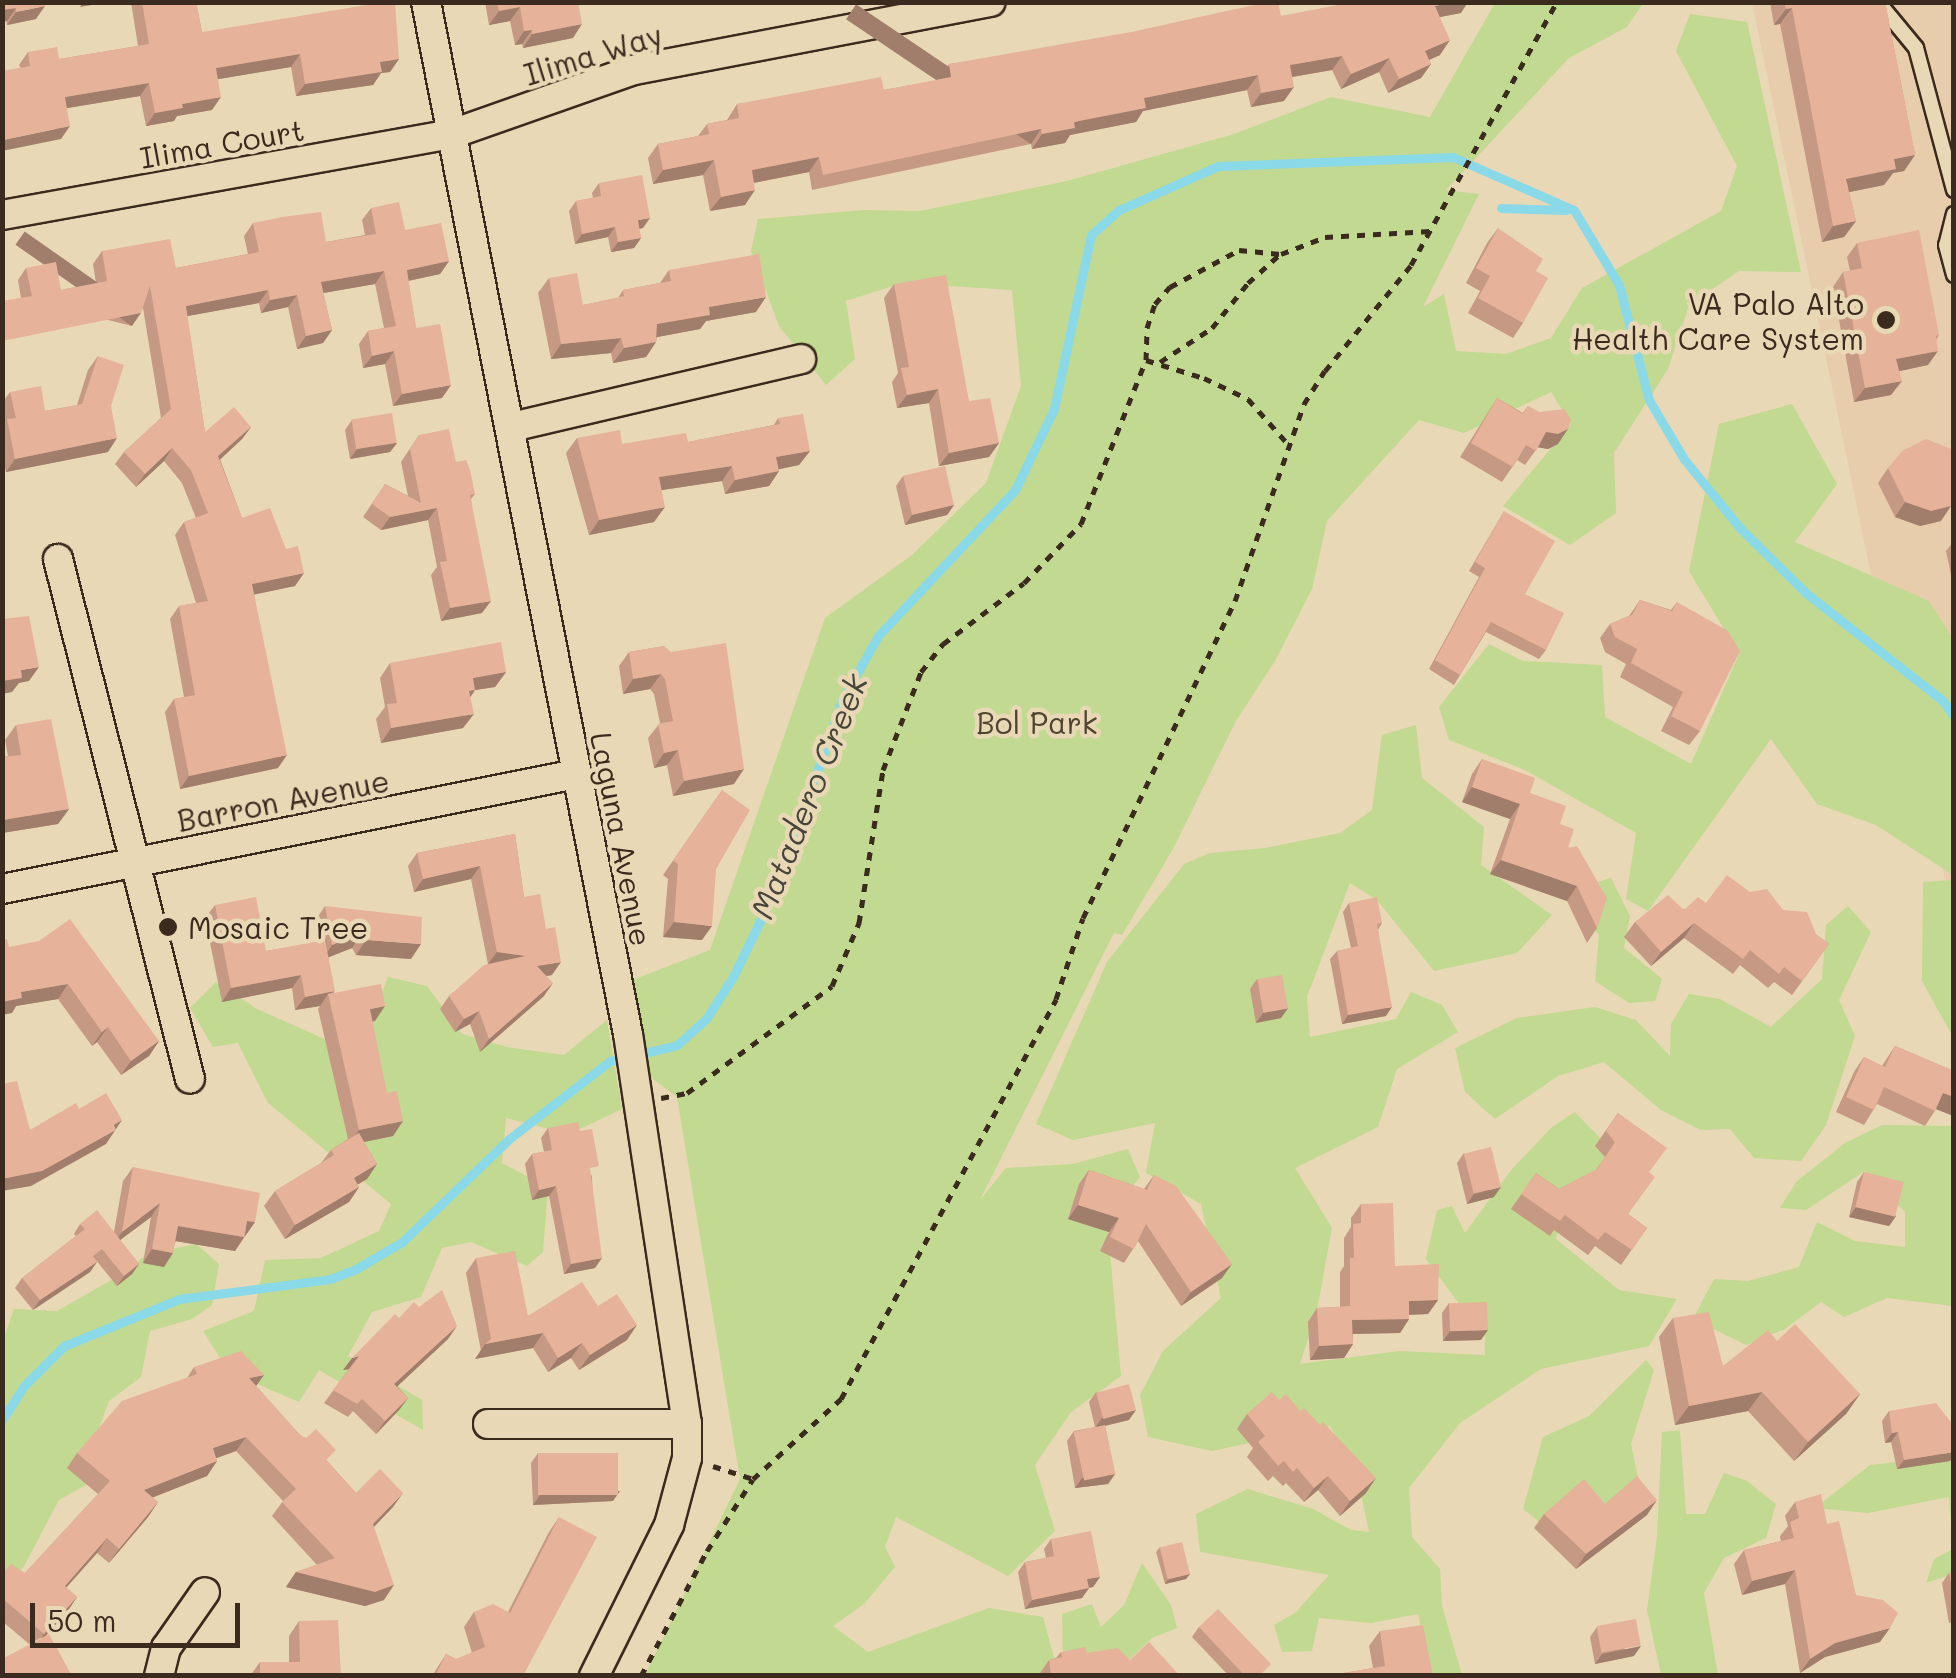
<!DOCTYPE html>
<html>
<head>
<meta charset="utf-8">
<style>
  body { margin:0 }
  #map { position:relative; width:1956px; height:1678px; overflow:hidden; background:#e9d8b5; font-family:Mali,sans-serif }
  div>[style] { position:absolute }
  .built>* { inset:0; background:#e8cdad }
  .green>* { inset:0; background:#c1d990 }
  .stream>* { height:9px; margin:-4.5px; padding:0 4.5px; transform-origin:4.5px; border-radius:4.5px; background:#8ad9e8 }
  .path>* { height:5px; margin-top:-2.5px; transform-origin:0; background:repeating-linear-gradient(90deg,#3b2a1e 0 8px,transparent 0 16px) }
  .roads { filter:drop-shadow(2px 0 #3b2a1e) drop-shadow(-2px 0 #3b2a1e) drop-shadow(0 2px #3b2a1e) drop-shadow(0 -2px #3b2a1e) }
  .service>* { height:14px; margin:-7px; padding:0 7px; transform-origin:7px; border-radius:7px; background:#e9d8b5 }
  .minor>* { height:28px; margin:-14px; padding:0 14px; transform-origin:14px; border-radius:14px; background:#e9d8b5 }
  .wall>* { inset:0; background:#c69984 }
  .shaded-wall>* { inset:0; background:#a17d6b; transform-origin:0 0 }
  .building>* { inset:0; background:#e6b299; transform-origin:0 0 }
  .dots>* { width:28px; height:28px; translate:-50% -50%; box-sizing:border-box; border:5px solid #e9d8b5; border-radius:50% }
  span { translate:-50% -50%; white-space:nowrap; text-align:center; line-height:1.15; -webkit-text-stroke:9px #e9d8b5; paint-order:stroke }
  .street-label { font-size:30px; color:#3b2a1e }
  .poi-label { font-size:30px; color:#3b2a1e }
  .right { translate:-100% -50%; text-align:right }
  .left { translate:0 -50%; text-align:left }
  .park-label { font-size:30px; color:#4f442f }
  .water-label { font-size:32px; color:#47443c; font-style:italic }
  .frame { position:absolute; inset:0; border:5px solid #3b2a1e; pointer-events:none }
  .scale { position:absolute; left:30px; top:1603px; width:210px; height:45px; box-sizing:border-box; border:5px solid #3b2a1e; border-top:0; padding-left:12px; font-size:30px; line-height:35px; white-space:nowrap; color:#3b2a1e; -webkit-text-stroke:8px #e9d8b5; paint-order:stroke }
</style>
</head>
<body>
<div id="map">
  <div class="built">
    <div style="clip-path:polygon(1752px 3px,1953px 3px,1953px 916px,1898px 661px,1884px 637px)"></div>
  </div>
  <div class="green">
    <div style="clip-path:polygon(1495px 3px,1643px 3px,1627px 27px,1569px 58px,1446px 190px,1479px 194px,1423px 307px,1444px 294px,1456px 351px,1506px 354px,1551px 338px,1582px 288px,1721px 211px,1737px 166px,1676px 51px,1690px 14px,1747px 22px,1801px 272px,1739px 271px,1689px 305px,1668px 369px,1614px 453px,1616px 513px,1570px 545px,1503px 506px,1571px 424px,1551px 392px,1464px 433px,1419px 420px,1327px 521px,1312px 589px,1275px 661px,1236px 721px,1173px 849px,1122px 935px,1114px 933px,980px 1200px,1006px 1168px,1073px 1164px,1128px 1149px,1140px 1177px,1107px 1219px,1121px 1376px,1071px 1412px,1035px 1465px,1055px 1531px,1008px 1576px,896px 1517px,885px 1547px,895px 1567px,864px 1604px,833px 1626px,868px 1652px,989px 1608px,1043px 1617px,1054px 1658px,1041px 1675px,645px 1675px,740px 1479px,677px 1097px,641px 1070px,630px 981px,710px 950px,825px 618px,912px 555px,986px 483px,1021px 386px,1012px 290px,902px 283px,846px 301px,855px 359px,826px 385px,779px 326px,751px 251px,758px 219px,864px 210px,920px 211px,1067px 181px,1234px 134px,1331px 97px,1430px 117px)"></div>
    <div style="clip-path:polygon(1792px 404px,1837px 484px,1795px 542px,1929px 601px,1953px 639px,1953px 875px,1876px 825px,1817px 804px,1771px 739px,1648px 911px,1626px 899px,1636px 833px,1525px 770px,1449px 740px,1439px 707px,1489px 644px,1523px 661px,1602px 665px,1605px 717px,1691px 764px,1739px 654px,1689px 571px,1719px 424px)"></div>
    <div style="clip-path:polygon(1416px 725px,1422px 778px,1484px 827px,1481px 865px,1552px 915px,1517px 953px,1434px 971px,1377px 900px,1350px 883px,1307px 997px,1310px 1037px,1396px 1019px,1411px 992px,1442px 1005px,1458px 1032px,1397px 1069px,1378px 1127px,1295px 1168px,1332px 1228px,1317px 1310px,1300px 1364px,1399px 1351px,1485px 1355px,1484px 1308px,1460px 1305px,1426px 1259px,1437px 1210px,1452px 1206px,1465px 1233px,1512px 1169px,1552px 1127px,1575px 1112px,1604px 1142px,1605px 1175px,1571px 1184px,1556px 1239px,1619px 1290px,1677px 1299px,1649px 1346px,1541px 1369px,1460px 1423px,1409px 1488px,1412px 1537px,1440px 1569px,1442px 1606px,1462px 1675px,1431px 1675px,1418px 1614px,1371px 1623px,1319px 1618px,1312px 1651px,1282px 1652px,1274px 1625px,1295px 1613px,1329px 1575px,1200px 1552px,1196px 1514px,1248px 1489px,1313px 1509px,1351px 1530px,1369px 1532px,1356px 1471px,1330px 1426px,1212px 1451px,1148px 1437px,1140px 1395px,1163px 1351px,1221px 1298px,1201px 1204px,1146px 1173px,1155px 1123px,1073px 1140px,1036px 1124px,1107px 962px,1184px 864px,1210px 853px,1265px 848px,1340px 833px,1372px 810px,1382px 735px)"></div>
    <div style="clip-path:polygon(1611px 878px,1630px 916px,1624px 948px,1662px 979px,1655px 1001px,1629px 1003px,1595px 981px,1599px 935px,1586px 921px,1591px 884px)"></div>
    <div style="clip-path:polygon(1953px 880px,1954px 880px,1953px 1037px,1922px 981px,1923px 882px)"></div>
    <div style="clip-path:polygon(1848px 906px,1871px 932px,1839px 1000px,1855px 1036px,1826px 1125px,1801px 1161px,1754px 1158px,1730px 1129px,1701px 1130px,1661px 1110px,1604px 1062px,1558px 1076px,1495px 1119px,1465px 1092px,1455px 1048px,1517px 1018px,1595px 1007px,1636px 1020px,1670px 1056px,1671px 1024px,1689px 994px,1720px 999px,1771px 1027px,1822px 979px,1826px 925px)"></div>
    <div style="clip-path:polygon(388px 977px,427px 986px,462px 1034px,507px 1047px,564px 1055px,607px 1020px,622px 1109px,569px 1134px,506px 1118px,502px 1163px,548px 1187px,543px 1252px,527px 1266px,471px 1242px,442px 1248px,421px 1297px,372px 1312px,348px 1356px,422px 1400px,423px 1430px,319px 1370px,299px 1402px,266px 1388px,226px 1368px,203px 1331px,254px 1311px,265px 1260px,321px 1258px,379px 1231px,391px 1204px,268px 1103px,238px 1043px,213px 1047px,190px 1008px,216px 982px,257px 1009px,329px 1041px,361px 1046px)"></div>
    <div style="clip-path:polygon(1882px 1125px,1953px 1126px,1953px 1306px,1887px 1298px,1844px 1317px,1821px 1302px,1785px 1329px,1746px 1345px,1693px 1319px,1714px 1279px,1748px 1281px,1799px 1267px,1817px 1222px,1855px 1241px,1905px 1247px,1905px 1212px,1865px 1171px,1806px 1210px,1780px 1208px,1796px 1182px,1845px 1143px)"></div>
    <div style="clip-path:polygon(196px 1244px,219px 1264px,212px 1305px,192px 1319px,150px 1331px,141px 1377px,109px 1401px,91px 1449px,86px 1485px,59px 1500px,23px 1568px,3px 1582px,2px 1343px,14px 1309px,57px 1311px,122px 1274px,147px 1254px)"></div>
    <div style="clip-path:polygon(1646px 1360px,1654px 1370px,1631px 1444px,1639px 1483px,1570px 1546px,1523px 1509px,1543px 1437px,1589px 1416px)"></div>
    <div style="clip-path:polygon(1680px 1430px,1686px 1514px,1705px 1514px,1724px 1473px,1747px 1481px,1776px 1504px,1766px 1538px,1724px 1558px,1704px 1593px,1718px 1675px,1661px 1675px,1647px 1610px,1657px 1537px,1662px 1432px)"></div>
    <div style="clip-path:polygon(1953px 1447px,1953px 1574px,1926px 1583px,1934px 1559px,1953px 1549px,1949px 1497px,1868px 1513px,1815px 1508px,1870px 1465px,1934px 1458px)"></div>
    <div style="clip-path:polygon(1142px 1563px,1171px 1605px,1177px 1628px,1152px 1638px,1130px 1659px,1089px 1672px,1063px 1657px,1062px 1614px,1092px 1604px,1101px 1627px,1124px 1605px)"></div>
  </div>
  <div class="stream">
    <div style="left:1501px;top:208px;width:65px;rotate:1.8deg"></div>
    <div style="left:2px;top:1420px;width:40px;rotate:-57.1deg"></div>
    <div style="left:24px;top:1386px;width:57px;rotate:-45deg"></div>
    <div style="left:64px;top:1346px;width:124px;rotate:-22.2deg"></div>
    <div style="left:179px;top:1299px;width:152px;rotate:-7.5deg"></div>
    <div style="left:330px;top:1279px;width:28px;rotate:-21deg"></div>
    <div style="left:356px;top:1269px;width:53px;rotate:-30.4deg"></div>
    <div style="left:402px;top:1242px;width:149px;rotate:-43.9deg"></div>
    <div style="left:509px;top:1139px;width:128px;rotate:-37.7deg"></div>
    <div style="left:610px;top:1061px;width:69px;rotate:-13.4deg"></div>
    <div style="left:677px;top:1045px;width:39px;rotate:-42deg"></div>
    <div style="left:706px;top:1019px;width:50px;rotate:-57.3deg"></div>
    <div style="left:733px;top:977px;width:101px;rotate:-64.2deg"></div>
    <div style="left:777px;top:886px;width:197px;rotate:-70.7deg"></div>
    <div style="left:842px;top:700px;width:73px;rotate:-60.6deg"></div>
    <div style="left:878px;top:636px;width:200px;rotate:-46.8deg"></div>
    <div style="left:1015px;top:490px;width:90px;rotate:-64.3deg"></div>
    <div style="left:1054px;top:409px;width:178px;rotate:-78deg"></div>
    <div style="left:1091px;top:235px;width:38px;rotate:-42deg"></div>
    <div style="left:1119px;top:210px;width:108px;rotate:-24deg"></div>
    <div style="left:1218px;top:166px;width:235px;rotate:-2.2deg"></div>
    <div style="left:1453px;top:157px;width:132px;rotate:23.7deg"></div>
    <div style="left:1574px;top:210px;width:87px;rotate:59deg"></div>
    <div style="left:1619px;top:285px;width:119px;rotate:75.4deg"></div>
    <div style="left:1649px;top:400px;width:69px;rotate:59.3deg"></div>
    <div style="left:1684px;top:459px;width:89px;rotate:50.9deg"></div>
    <div style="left:1740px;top:528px;width:93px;rotate:44.6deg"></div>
    <div style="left:1806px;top:593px;width:174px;rotate:38.2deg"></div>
    <div style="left:1943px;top:701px;width:19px;rotate:54deg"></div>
  </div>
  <div class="path">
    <div style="left:1146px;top:360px;width:61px;rotate:17.2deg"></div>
    <div style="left:1204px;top:378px;width:49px;rotate:25.5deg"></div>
    <div style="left:1248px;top:399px;width:60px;rotate:48.4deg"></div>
    <div style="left:1160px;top:362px;width:62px;rotate:-33.2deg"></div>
    <div style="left:1212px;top:328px;width:58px;rotate:-51.3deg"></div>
    <div style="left:1248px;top:283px;width:42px;rotate:-42.1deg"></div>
    <div style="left:661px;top:1098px;width:26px;rotate:-11deg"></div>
    <div style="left:687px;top:1093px;width:180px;rotate:-36.4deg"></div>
    <div style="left:832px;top:986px;width:69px;rotate:-66.8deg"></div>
    <div style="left:859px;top:923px;width:155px;rotate:-81.1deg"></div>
    <div style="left:883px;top:770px;width:105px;rotate:-68.8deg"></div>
    <div style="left:921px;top:672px;width:36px;rotate:-52deg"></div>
    <div style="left:943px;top:644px;width:101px;rotate:-37deg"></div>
    <div style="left:1024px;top:583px;width:82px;rotate:-46deg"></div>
    <div style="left:1081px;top:524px;width:176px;rotate:-68.4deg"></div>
    <div style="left:1146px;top:360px;width:32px;rotate:-88deg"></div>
    <div style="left:1147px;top:328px;width:25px;rotate:-72deg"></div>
    <div style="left:1155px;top:304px;width:23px;rotate:-49deg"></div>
    <div style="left:1170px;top:287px;width:78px;rotate:-28.2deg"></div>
    <div style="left:1239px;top:250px;width:42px;rotate:5.4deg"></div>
    <div style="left:1281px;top:254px;width:47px;rotate:-21.1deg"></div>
    <div style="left:1325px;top:237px;width:106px;rotate:-3.2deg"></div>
    <div style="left:713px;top:1466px;width:42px;rotate:18deg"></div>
    <div style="left:641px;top:1676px;width:141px;rotate:-62.2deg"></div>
    <div style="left:707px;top:1551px;width:85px;rotate:-57.4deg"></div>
    <div style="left:753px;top:1479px;width:119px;rotate:-42.3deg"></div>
    <div style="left:841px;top:1399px;width:454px;rotate:-61.7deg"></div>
    <div style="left:1056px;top:999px;width:85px;rotate:-71.6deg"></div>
    <div style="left:1083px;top:918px;width:352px;rotate:-64.4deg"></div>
    <div style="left:1235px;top:601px;width:209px;rotate:-70.7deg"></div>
    <div style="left:1304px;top:404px;width:39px;rotate:-58deg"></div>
    <div style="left:1325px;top:371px;width:136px;rotate:-50.9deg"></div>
    <div style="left:1411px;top:265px;width:301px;rotate:-61deg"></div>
  </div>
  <div class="roads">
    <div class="service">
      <div style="left:1878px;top:2px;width:60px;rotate:50.4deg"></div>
      <div style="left:1916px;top:48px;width:147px;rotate:75deg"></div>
      <div style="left:1954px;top:214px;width:32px;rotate:104deg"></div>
      <div style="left:1946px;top:245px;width:31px;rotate:75deg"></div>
    </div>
    <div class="minor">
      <div style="left:426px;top:2px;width:1052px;rotate:78.93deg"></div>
      <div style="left:628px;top:1034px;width:394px;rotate:81.4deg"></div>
      <div style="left:687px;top:1424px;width:34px;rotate:90deg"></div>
      <div style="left:687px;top:1458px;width:69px;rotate:105deg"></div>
      <div style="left:669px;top:1525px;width:169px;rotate:116.4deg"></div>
      <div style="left:2px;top:215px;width:457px;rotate:-10.2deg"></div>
      <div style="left:452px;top:134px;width:193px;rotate:-19.4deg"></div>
      <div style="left:634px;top:70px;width:363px;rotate:-10.8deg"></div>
      <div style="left:512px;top:427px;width:297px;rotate:-13.2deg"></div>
      <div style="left:58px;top:559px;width:536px;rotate:75.76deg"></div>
      <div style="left:2px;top:889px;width:585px;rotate:-11.33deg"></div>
      <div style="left:488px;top:1424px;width:199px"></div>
      <div style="left:159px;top:1676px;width:29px;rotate:-76deg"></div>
      <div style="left:166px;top:1648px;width:68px;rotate:-55.1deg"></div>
    </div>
  </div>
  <div class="wall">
    <div style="clip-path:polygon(2px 2px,36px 19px,7px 25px)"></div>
    <div style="clip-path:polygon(131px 2px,196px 2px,202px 32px,399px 59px,390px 72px,381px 73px,373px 85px,296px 96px,291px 67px,218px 79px,212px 110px,177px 116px,174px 121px,146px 126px,140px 96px,66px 108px,61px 139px,19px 65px,28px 52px,59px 59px,138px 46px)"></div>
    <div style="clip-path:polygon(485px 2px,578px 2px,573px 38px,523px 48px,522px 44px,515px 45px,510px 21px,489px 25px)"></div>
    <div style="clip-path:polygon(1770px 2px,1885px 2px,1915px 155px,1904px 171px,1893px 173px,1884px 185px,1849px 192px,1856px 221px,1844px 237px,1822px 242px,1780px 24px,1774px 25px)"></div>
    <div style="clip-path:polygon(1461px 13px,1440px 17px,1440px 55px,1429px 60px,1431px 64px,1421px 78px,1388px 93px,1379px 72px,1341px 89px,1332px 70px,1292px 77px,1284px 101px,1251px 107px,1247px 90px,1143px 111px,1136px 122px,1070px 135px,1065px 143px,1032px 149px,1031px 144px,812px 190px,809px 172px,754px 183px,745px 205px,710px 211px,703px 175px,653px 184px,648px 158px,658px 144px,698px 136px,707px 124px,727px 120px,737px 104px,884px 90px,939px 80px,949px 64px,1281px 16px)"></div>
    <div style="clip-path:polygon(599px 183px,643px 228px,639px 229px,641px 238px,634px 248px,611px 252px,608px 237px,575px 244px,569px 211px,576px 201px,593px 198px,592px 193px)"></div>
    <div style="clip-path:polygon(371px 208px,449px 261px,440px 274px,408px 281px,416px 328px,442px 398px,393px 406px,385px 364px,363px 368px,359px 344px,368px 331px,384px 328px,375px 284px,323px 293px,332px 330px,323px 343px,297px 349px,288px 307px,261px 313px,259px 303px,187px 316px,205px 432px,251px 427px,242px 439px,220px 459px,242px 518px,295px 586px,254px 594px,278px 768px,180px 789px,165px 712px,174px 699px,184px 697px,170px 619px,179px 606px,196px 603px,175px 535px,184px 522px,196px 518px,182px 483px,164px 461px,136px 487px,115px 464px,124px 452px,161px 418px,143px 308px,132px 326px,21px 298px,18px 280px,26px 268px,61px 290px,96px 283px,93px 264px,102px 251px,176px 268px,248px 254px,244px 236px,253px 223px,326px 242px,365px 235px,362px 220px)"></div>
    <div style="clip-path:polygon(1498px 228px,1536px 271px,1523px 323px,1513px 338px,1468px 313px,1480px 291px,1466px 283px,1487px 243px)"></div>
    <div style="clip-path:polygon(1857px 243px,1939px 335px,1936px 340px,1928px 365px,1899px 371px,1891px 395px,1854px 402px,1833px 287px,1843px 272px,1850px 271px,1847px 257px)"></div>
    <div style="clip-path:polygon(669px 270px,756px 312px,706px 321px,700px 329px,657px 337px,656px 342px,646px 357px,613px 363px,611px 353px,551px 359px,538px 293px,549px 278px,583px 305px,618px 298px,623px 290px,660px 283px)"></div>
    <div style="clip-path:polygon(894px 284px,969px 401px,999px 443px,989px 457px,939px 466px,929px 403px,897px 408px,892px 382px,898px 373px,884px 298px)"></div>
    <div style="clip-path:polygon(98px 356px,111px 406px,108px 452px,6px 472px,2px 455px,2px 426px,5px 423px,2px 403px,10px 392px,45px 411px,77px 405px,88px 370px)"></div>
    <div style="clip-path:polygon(1497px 398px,1523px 413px,1528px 406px,1558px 444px,1548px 449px,1538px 447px,1525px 465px,1517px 460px,1502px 482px,1460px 457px)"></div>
    <div style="clip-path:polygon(778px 418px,810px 451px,799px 465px,779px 469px,779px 471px,769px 486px,725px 494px,722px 481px,662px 490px,654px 522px,589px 535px,566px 453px,577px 438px,622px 444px,688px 442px,774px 425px)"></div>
    <div style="clip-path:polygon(352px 420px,397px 443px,390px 452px,350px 459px,345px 430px)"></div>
    <div style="clip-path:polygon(419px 435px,456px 462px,475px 494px,471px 499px,482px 613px,441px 621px,431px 575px,437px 567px,428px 520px,381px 530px,363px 517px,385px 484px,408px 496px,401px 462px)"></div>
    <div style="clip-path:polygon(1888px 468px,1941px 521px,1920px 526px,1895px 517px,1878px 483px)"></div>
    <div style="clip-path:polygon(903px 476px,954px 505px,947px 515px,905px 525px,896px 486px)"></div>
    <div style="clip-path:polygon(1504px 511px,1525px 594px,1546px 650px,1539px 659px,1486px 632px,1454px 685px,1429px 669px,1479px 577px,1469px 571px)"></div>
    <div style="clip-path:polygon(1954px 541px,1954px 589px,1946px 551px)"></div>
    <div style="clip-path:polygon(1640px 600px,1671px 610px,1677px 602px,1700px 731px,1689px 745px,1661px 731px,1673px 707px,1620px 677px,1626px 664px,1605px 652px,1600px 638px,1610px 624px,1629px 616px)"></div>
    <div style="clip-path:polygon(664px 646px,734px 784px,673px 796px,667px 765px,654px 768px,648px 738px,660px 723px,654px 694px,650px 689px,623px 694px,619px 666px,629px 652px)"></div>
    <div style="clip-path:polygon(390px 663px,506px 672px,495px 687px,475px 690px,470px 697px,463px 728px,381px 743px,376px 719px,385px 707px,380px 678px)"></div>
    <div style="clip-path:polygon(16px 725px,69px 809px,58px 824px,2px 833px,2px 757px,8px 756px,5px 740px)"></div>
    <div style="clip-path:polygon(1482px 759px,1530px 793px,1560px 824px,1597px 928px,1587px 943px,1567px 901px,1490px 874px,1510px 819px,1462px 802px,1472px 774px)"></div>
    <div style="clip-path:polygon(722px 790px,716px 869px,702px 940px,663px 937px,668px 879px,663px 875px)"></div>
    <div style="clip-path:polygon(515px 834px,524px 897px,552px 975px,546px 976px,544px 996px,480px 1052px,470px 1024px,455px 1032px,440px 1009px,449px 996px,488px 964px,471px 879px,414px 892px,408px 866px,417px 853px)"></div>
    <div style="clip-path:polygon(1750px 892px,1783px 910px,1829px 944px,1792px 995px,1774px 982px,1768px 988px,1740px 965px,1733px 974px,1684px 938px,1651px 966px,1624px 937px,1635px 922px)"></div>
    <div style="clip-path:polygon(1349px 903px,1382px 923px,1378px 930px,1386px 1016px,1342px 1024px,1330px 959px,1337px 951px,1351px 948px,1343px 912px)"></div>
    <div style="clip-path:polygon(215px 905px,266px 951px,318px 942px,315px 921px,325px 906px,411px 959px,356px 955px,352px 948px,328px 957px,334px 993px,375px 1021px,372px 1021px,393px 1136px,364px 1142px,377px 1164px,367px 1179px,357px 1185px,359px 1187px,349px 1202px,285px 1239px,264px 1206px,275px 1191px,321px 1163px,331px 1150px,348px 1139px,318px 1009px,320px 1006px,295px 1010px,292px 988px,222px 1002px,205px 918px)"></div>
    <div style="clip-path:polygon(9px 947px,159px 1041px,149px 1056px,121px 1075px,97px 1042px,92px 1046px,58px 999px,16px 1006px,12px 1013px)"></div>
    <div style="clip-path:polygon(1257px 979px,1288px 1008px,1281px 1018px,1256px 1023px,1250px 989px)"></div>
    <div style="clip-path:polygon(1895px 1046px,1954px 1071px,1954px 1111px,1951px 1115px,1936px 1109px,1925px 1126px,1877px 1104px,1864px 1125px,1836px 1112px,1854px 1072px,1864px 1057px,1882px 1066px)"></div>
    <div style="clip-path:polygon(1618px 1113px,1649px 1172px,1628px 1214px,1647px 1228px,1621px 1265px,1595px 1246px,1588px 1255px,1554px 1230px,1550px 1236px,1511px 1209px,1536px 1173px,1559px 1189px,1596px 1170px,1605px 1157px,1595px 1146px)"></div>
    <div style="clip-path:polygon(548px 1128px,592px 1176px,595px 1268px,564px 1274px,549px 1196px,532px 1200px,525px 1164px,532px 1154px,544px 1152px,541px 1138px)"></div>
    <div style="clip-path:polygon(1464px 1153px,1494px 1197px,1467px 1204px,1457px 1163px)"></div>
    <div style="clip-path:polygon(133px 1167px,255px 1222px,235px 1251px,176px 1241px,164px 1267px,143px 1263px,151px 1217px,120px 1240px,139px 1264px,132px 1274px,117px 1286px,95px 1259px,97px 1262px,90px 1272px,33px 1310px,15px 1288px,22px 1278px,76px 1236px,74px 1234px,80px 1224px,114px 1232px,123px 1181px)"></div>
    <div style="clip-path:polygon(1089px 1170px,1144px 1189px,1154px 1175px,1222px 1278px,1181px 1306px,1138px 1241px,1124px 1263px,1100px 1251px,1109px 1232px,1068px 1219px,1079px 1184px)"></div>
    <div style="clip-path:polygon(1864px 1172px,1896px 1216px,1889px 1226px,1849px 1217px,1857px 1182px)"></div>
    <div style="clip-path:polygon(1361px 1204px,1395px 1266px,1438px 1300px,1428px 1314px,1409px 1315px,1409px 1319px,1400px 1333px,1353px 1334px,1353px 1344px,1344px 1358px,1310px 1360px,1308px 1322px,1317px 1308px,1340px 1307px,1340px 1272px,1344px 1266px,1344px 1238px,1351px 1227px,1351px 1218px)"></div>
    <div style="clip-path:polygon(476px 1258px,528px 1316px,598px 1306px,627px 1340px,579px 1370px,571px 1358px,548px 1372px,533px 1348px,475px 1359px,481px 1351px,466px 1273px)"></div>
    <div style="clip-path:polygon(1449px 1303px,1481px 1340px,1443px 1341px,1442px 1313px)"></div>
    <div style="clip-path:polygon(399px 1318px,448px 1339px,397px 1386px,408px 1398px,399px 1410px,376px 1434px,353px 1411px,348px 1417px,324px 1403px,349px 1369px,343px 1370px)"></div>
    <div style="clip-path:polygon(1673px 1318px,1723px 1366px,1860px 1394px,1846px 1414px,1794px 1461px,1748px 1411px,1675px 1425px,1659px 1337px)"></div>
    <div style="clip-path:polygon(194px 1367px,256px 1386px,300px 1435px,328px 1462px,356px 1493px,393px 1507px,374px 1527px,384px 1600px,365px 1606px,286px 1587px,296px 1572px,317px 1565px,272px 1516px,283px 1501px,236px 1451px,216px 1458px,217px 1461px,207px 1476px,152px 1497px,158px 1502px,148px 1517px,109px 1563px,97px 1553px,66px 1588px,77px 1597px,67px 1612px,46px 1635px,29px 1644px,2px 1621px,2px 1574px,25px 1573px,98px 1494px,67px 1468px,77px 1453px,187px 1378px)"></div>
    <div style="clip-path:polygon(1096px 1392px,1129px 1420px,1105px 1426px,1115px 1474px,1108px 1484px,1075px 1488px,1067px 1441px,1074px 1431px,1095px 1427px,1089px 1402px)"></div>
    <div style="clip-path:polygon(1889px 1411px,1950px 1461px,1897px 1469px,1891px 1442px,1885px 1443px,1882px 1421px)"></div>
    <div style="clip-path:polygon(1247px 1414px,1366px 1493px,1340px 1516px,1318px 1490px,1304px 1502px,1286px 1483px,1283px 1486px,1273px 1476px,1268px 1481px,1247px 1457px,1253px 1448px,1237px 1429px)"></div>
    <div style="clip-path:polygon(538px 1453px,613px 1501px,533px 1505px,531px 1463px)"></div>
    <div style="clip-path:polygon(1795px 1502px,1827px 1524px,1856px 1595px,1880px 1642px,1825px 1657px,1800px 1673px,1785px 1584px,1742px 1595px,1734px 1564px,1744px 1550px,1781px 1541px,1780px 1536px,1788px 1526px,1785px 1516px)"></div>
    <div style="clip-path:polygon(1605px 1504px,1647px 1515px,1576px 1569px,1534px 1528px,1544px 1514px)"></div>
    <div style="clip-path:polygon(559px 1517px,523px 1676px,432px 1676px,446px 1654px,456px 1659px,472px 1653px,464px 1627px,474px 1612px,508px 1612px,549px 1532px)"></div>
    <div style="clip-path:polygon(1051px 1539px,1100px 1577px,1093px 1587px,1089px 1588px,1082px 1598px,1025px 1609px,1018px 1572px,1025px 1562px,1046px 1558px,1044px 1549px)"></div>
    <div style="clip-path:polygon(1160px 1547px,1190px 1574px,1186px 1579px,1165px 1584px,1156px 1552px)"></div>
    <div style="clip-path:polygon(1954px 1572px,1954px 1622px,1949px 1623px,1942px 1583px,1949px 1573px)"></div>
    <div style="clip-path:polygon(299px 1621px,341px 1676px,250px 1676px,260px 1662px,289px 1662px,289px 1636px)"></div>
    <div style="clip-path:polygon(1199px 1627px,1262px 1676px,1229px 1676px,1192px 1637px)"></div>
    <div style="clip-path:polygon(1597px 1627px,1634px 1656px,1595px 1664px,1590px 1637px)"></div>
    <div style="clip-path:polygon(1380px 1631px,1433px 1676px,1342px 1676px,1344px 1673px,1373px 1668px,1369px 1646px)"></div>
    <div style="clip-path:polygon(1061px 1652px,1087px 1653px,1130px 1660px,1180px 1676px,1038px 1676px,1049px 1660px,1056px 1658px)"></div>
  </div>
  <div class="shaded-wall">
    <div style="clip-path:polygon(83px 2px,109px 2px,80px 7px)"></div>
    <div style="clip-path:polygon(1451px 2px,1468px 2px,1461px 13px,1424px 20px,1435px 6px)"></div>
    <div style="clip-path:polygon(45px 6px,36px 19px,7px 25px,16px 12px)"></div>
    <div style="clip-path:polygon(520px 7px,510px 21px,489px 25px,499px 11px)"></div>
    <div style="clip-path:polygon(16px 8px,7px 21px,2px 22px,2px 10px)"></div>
    <div style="clip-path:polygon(1792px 8px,1780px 24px,1774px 25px,1786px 9px)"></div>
    <div style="clip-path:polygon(582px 24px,573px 38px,523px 48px,532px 34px)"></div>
    <div style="clip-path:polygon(532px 30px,522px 44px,515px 45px,524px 31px)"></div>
    <div style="clip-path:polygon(1450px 40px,1440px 55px,1415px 66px,1425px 51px)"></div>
    <div style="clip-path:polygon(300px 54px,291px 67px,207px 81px,216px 68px)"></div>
    <div style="clip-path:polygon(1342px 56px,1332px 70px,1280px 79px,1290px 65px)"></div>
    <div style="clip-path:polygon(1389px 58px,1379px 72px,1341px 89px,1351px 74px)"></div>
    <div style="clip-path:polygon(399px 59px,390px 72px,381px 73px,373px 85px,296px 96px,305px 84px,380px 62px)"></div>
    <div style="clip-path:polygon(1431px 64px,1421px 78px,1388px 93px,1399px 79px)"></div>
    <div style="clip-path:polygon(1258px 75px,1247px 90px,1143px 111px,1136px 122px,1070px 135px,1065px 143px,1032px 149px,1042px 134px,1144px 98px)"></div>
    <div style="clip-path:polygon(149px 83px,140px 96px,56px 110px,65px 97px)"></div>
    <div style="clip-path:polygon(1294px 87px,1284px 101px,1251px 107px,1261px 93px)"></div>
    <div style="clip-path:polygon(221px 97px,212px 110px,177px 116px,174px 121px,146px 126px,155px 113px,182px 104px)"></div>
    <div style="clip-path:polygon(70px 126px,61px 139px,2px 151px,3px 140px)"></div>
    <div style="left:1041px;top:129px;width:18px;height:223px;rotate:124deg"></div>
    <div style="clip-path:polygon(1915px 155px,1904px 171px,1893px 173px,1884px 185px,1835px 195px,1846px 179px,1894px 159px)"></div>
    <div style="clip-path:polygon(819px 157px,809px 172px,742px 185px,752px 170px)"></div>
    <div style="clip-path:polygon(714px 160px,703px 175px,653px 184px,663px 170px)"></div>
    <div style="clip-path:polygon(755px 190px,745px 205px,710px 211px,721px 197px)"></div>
    <div style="clip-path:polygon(650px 218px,643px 228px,631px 230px,638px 220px)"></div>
    <div style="clip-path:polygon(1856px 221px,1844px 237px,1822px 242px,1833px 226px)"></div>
    <div style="clip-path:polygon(615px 227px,608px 237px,575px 244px,582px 234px)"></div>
    <div style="clip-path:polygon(641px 238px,634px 248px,611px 252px,618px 242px)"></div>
    <div style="clip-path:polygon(449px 261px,440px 274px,398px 283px,407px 270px)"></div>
    <div style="clip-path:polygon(384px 271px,375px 284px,312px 295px,321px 282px)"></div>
    <div style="clip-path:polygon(268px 290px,259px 303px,177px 318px,186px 306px)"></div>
    <div style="clip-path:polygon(297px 295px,288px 307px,261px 313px,270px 300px)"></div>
    <div style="clip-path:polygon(766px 297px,756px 312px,706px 321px,700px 329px,647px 339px,657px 324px,709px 307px)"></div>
    <div style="left:141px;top:313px;width:16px;height:142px;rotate:125deg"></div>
    <div style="clip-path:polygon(332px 330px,323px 343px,297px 349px,306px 336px)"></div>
    <div style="clip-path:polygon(621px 338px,611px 353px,551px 359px,561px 344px)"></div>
    <div style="clip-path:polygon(656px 342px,646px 357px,613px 363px,624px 348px)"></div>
    <div style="clip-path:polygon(394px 351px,385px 364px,363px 368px,372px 356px)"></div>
    <div style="clip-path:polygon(1938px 351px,1928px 365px,1886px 374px,1896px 359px)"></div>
    <div style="clip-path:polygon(1902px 381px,1891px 395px,1854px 402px,1865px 388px)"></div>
    <div style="clip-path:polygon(451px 385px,442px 398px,393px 406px,402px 394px)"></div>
    <div style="clip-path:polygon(938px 389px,929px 403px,897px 408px,907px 395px)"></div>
    <div style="clip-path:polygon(251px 427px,242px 439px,210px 469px,218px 456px)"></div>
    <div style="clip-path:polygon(1568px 429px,1558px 444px,1548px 449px,1536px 447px,1546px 432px)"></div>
    <div style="clip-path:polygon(117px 438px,108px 452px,6px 472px,15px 459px)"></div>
    <div style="clip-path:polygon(397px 443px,390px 452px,350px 459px,357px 449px)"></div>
    <div style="clip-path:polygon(999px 443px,989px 457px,939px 466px,949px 453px)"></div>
    <div style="clip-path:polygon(172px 448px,164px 461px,136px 487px,145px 474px)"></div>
    <div style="clip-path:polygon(810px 451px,799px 465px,766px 472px,776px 457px)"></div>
    <div style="clip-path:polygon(732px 466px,722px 481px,649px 492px,659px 477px)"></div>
    <div style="clip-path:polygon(779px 471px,769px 486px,725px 494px,735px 480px)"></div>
    <div style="clip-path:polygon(1905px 502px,1951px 506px,1941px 521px,1920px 526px,1895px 517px)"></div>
    <div style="clip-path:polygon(954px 505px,947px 515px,905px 525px,912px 515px)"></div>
    <div style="clip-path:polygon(665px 507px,654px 522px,589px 535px,599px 520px)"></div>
    <div style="clip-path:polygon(437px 508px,428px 520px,381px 530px,390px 517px)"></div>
    <div style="clip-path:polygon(304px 573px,295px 586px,243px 597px,252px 584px)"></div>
    <div style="clip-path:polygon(491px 601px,482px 613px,441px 621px,450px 608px)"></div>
    <div style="clip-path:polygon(39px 667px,29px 681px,19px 683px,12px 692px,2px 694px,2px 681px,21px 670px)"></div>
    <div style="clip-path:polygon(506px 672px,495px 687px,475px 690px,465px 705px,473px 678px)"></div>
    <div style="clip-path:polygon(661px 674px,650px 689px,623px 694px,633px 679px)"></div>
    <div style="clip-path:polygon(474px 714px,463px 728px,381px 743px,391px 728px)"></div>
    <div style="clip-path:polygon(678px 750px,667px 765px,654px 768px,664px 753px)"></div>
    <div style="clip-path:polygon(287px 755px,278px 768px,180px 789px,189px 776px)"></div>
    <div style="clip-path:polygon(744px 769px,734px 784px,673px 796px,684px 781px)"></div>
    <div style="clip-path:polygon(1472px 787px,1520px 804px,1510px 819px,1462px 802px)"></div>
    <div style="clip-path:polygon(69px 809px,58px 824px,2px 833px,3px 820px)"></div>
    <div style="clip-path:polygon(1501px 860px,1577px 886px,1567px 901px,1490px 874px)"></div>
    <div style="clip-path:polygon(480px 866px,471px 879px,414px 892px,423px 879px)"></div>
    <div style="clip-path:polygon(674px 922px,712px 926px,702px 940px,663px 937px)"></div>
    <div style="clip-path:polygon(1694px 923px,1684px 938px,1651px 966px,1661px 952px)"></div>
    <div style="clip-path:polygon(362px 933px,352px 948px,322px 960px,332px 945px)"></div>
    <div style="clip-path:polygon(366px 940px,421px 944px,411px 959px,356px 955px)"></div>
    <div style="clip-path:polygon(497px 952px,526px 956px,488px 964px)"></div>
    <div style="clip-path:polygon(561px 962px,552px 975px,528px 979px,537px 966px)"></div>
    <div style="clip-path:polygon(301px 975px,292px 988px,222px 1002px,231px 988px)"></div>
    <div style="clip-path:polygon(553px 983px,544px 996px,480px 1052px,489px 1039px)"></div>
    <div style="clip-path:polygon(68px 984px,58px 999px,16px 1006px,12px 1013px,2px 1015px,2px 1002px,21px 992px)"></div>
    <div style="clip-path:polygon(335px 991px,328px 994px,320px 1006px,295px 1010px,305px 997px)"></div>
    <div style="clip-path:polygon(385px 1006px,375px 1021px,360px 1024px,370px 1009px)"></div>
    <div style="clip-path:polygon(1392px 1007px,1386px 1016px,1342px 1024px,1348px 1015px)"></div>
    <div style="clip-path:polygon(1288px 1008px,1281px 1018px,1256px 1023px,1263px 1013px)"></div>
    <div style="clip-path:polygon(479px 1011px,470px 1024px,455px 1032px,464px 1019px)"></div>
    <div style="clip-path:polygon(108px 1027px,97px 1042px,92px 1046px,102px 1032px)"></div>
    <div style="clip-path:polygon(159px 1041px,149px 1056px,121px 1075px,131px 1061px)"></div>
    <div style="clip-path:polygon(1943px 1093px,1954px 1097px,1954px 1111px,1951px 1115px,1933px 1108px)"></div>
    <div style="clip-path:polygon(122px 1120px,106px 1144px,31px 1186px,2px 1191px,2px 1179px)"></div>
    <div style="clip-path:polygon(403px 1121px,393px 1136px,349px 1145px,359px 1130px)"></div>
    <div style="clip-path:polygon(377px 1164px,367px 1179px,343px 1193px,354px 1178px)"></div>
    <div style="clip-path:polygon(556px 1186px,549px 1196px,532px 1200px,539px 1190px)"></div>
    <div style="clip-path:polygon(359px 1187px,349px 1202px,285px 1239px,295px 1225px)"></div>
    <div style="clip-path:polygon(1501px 1187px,1494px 1197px,1467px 1204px,1474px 1194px)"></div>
    <div style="clip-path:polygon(160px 1203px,151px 1217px,112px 1246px,122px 1232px)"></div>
    <div style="clip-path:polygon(1078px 1205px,1119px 1218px,1109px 1232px,1068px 1219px)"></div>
    <div style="clip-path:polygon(1856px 1207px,1896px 1216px,1889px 1226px,1849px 1217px)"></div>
    <div style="clip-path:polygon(247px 1221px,255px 1222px,245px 1236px)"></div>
    <div style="clip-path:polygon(178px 1226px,244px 1237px,235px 1251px,169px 1240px)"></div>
    <div style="clip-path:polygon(152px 1249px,173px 1253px,164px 1267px,143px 1263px)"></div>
    <div style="clip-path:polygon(602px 1258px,595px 1268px,564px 1274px,571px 1264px)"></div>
    <div style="clip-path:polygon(97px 1262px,90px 1272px,33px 1310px,40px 1300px)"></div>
    <div style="clip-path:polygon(139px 1264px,132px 1274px,117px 1286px,124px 1276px)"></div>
    <div style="clip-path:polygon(1232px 1264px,1222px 1278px,1181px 1306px,1191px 1292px)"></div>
    <div style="clip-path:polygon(1438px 1300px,1428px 1314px,1399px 1315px,1409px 1301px)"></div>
    <div style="clip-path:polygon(1409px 1319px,1400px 1333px,1342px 1334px,1352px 1320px)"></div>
    <div style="clip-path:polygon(637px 1325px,627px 1340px,579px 1370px,590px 1355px)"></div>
    <div style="clip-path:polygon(457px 1326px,448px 1339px,386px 1397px,394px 1384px)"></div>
    <div style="clip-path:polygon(1488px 1330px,1481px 1340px,1443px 1341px,1450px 1331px)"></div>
    <div style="clip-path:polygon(543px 1333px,533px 1348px,475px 1359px,485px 1344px)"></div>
    <div style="clip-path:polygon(582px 1343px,571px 1358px,548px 1372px,558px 1358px)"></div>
    <div style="clip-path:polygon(1353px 1344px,1344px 1358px,1310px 1360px,1319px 1346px)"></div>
    <div style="clip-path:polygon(359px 1356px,350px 1369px,343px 1370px,352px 1358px)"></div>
    <div style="clip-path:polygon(264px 1375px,254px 1389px,249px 1378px)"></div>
    <div style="clip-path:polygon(1762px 1392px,1748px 1411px,1675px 1425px,1689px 1406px)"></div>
    <div style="clip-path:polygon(1860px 1394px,1846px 1414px,1794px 1461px,1808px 1442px)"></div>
    <div style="clip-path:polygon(408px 1398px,399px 1410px,376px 1434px,385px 1421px)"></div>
    <div style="clip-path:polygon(1136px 1410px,1129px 1420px,1095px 1428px,1102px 1418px)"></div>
    <div style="clip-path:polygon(1898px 1432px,1891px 1442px,1885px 1443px,1892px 1433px)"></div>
    <div style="clip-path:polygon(246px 1437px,236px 1451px,203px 1463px,213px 1448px)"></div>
    <div style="clip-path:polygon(1954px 1452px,1954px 1456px,1950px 1461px,1897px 1469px,1904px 1460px)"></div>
    <div style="clip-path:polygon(217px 1461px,207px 1476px,134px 1505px,144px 1490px)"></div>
    <div style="clip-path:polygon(1115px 1474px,1108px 1484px,1075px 1488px,1082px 1478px)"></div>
    <div style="clip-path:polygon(1328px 1476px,1318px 1490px,1304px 1502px,1314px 1488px)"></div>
    <div style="clip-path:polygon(1376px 1478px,1366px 1493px,1340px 1516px,1350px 1501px)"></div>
    <div style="clip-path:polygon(620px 1491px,613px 1501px,533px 1505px,540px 1495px)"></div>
    <div style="clip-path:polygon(403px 1493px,393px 1507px,363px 1538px,373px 1524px)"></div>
    <div style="clip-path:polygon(1657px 1500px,1647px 1515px,1576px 1569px,1586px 1554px)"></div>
    <div style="clip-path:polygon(158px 1502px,148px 1517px,109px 1563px,119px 1549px)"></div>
    <div style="clip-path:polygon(107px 1538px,97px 1553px,54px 1601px,65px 1586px)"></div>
    <div style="clip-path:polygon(1795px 1570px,1785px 1584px,1742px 1595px,1752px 1581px)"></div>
    <div style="clip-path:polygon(296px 1572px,394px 1585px,384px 1600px,365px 1606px,286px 1587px)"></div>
    <div style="clip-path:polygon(1190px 1574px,1186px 1579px,1165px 1584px,1168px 1579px)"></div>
    <div style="clip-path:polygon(1100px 1577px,1093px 1587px,1080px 1589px,1087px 1579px)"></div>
    <div style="clip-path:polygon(1089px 1588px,1082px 1598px,1025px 1609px,1032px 1600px)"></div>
    <div style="clip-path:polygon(77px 1597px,67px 1612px,34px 1649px,44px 1634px)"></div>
    <div style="clip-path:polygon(1890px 1628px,1880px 1642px,1825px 1657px,1800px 1673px,1810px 1659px,1835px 1643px)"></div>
    <div style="clip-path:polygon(1641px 1646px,1634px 1656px,1595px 1664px,1602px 1654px)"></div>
  </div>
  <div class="building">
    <div style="clip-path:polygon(2px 2px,44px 2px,45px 6px,16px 12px,16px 8px,2px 10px)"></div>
    <div style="clip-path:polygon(142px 2px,196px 2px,202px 32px,385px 2px,395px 2px,399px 59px,380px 62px,382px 72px,305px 84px,300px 54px,216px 68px,221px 97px,182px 104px,183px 108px,155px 113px,149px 83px,65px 97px,70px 126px,3px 140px,2px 71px,30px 66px,28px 52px,57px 47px,59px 59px,149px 44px)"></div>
    <div style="clip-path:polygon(497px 2px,578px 2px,582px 24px,532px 34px,532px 30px,524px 31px,520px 7px,499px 11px)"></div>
    <div style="clip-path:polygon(1268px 2px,1278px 2px,1281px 16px,1353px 2px,1451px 2px,1435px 6px,1450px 40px,1425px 51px,1431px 64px,1399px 79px,1389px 58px,1351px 74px,1342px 56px,1290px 65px,1294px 87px,1261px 93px,1258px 75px,1144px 98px,1146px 108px,1074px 122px,1075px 128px,1042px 134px,1041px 129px,823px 175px,819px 157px,752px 170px,755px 190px,721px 197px,714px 160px,663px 170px,658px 144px,709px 134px,707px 124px,739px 118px,737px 104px,881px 77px,884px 90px,951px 77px,949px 64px,1131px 32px)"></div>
    <div style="clip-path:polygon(1784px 2px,1885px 2px,1915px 155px,1894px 159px,1896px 169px,1846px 179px,1856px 221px,1833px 226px,1792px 8px,1786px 9px)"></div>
    <div style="clip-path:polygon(642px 175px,650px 218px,638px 220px,641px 238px,618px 242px,615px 227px,582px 234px,576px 201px,601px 196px,599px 183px)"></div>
    <div style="clip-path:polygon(399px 202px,405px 230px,441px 223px,449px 261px,407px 270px,416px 328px,440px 324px,451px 385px,402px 394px,394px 351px,372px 356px,368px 331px,396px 326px,384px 271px,321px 282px,332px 330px,306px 336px,297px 295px,270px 300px,268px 290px,186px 306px,205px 432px,234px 407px,251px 427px,218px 456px,242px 518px,270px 508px,286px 549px,298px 546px,304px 573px,252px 584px,287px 755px,189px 776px,174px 699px,195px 695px,179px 606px,208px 601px,184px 522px,208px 513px,191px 470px,172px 448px,145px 474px,124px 452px,171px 409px,150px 286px,141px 313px,2px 341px,2px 301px,32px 296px,26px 268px,56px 262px,61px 290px,107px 281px,102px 251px,170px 239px,176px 268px,259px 252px,253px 223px,282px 217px,321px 212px,326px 242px,376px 234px,371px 208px)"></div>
    <div style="clip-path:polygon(1498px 228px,1543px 259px,1536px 271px,1548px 278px,1523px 323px,1478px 298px,1490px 276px,1476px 268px)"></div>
    <div style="clip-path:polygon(1919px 230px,1939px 335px,1936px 336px,1938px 351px,1896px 359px,1902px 381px,1865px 388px,1843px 272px,1862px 268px,1857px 243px)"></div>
    <div style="clip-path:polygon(759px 254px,766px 297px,709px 307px,710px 315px,657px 324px,656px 342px,624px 348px,621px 338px,561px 344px,549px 278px,577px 273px,583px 305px,624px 296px,623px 290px,671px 281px,669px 270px)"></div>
    <div style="clip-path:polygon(946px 275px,969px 401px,990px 398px,999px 443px,949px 453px,938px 389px,907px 395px,901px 368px,909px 367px,894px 284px)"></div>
    <div style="clip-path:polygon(98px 356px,124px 365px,111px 406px,117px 438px,15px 459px,7px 419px,16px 418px,10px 392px,41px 386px,45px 411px,82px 404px)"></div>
    <div style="clip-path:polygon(1497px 398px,1523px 414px,1528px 406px,1540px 412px,1565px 409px,1571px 420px,1568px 429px,1558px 434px,1546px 432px,1536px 451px,1526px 445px,1513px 467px,1471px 443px)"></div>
    <div style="left:392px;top:413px;width:30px;height:41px;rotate:81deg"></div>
    <div style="clip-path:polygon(803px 414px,810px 451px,776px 457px,779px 471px,735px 480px,732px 466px,659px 477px,665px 507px,599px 520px,577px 438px,620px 430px,622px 444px,686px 433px,688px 442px,780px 424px,778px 418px)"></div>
    <div style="clip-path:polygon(449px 429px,456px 462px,466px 460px,470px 470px,475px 494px,470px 495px,491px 601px,450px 608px,440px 562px,447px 561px,437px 508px,390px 517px,372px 504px,385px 484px,421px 503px,410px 449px,419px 435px)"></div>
    <div style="clip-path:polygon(1926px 439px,1954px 450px,1954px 502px,1951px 506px,1931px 511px,1905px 502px,1888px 468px,1902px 451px)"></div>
    <div style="left:945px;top:466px;width:40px;height:43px;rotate:77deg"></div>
    <div style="clip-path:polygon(1504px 511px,1555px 541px,1525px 594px,1564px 613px,1546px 650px,1491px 622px,1460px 675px,1435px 660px,1485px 568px,1475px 562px)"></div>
    <div style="clip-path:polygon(1640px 600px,1672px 611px,1677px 602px,1728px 631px,1740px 651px,1700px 731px,1671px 716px,1683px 692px,1631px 663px,1637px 649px,1615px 637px,1610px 624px,1632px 615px)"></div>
    <div style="clip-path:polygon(29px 616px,39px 667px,21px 670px,22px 678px,2px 681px,2px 619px)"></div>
    <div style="clip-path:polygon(501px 642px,506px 672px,473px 678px,475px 690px,469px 691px,474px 714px,391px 728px,387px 704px,397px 703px,390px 663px)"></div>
    <div style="clip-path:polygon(726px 643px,744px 769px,684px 781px,678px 750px,664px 753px,658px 724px,673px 721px,665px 679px,661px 674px,633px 679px,629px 652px,664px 646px,671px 652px)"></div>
    <div style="clip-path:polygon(51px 719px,69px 809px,3px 820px,2px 757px,21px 755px,16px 725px)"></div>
    <div style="clip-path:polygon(1482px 759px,1535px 778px,1530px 793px,1566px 806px,1560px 824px,1574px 829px,1568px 848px,1577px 846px,1607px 898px,1597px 928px,1577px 886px,1501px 860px,1520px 804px,1472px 787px)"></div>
    <div style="clip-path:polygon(722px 790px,750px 810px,716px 869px,712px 926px,674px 922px,678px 864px,673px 861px)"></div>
    <div style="clip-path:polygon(515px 834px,524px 897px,540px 894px,546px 929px,555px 927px,561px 962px,537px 966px,553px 983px,489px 1039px,479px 1011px,464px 1019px,449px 996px,484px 965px,526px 956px,497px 952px,480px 866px,423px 879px,417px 853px)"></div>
    <div style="clip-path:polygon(1727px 875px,1750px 892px,1767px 889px,1783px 910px,1807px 912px,1816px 934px,1829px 944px,1802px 981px,1784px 967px,1779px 974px,1750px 950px,1743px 959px,1694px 923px,1661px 952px,1635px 922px,1668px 895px,1684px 910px,1698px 897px,1706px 903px)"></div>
    <div style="clip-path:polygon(256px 897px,266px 951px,325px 940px,335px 991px,305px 997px,301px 975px,231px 988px,215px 905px)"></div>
    <div style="clip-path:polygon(1377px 897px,1382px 923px,1377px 924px,1392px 1007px,1348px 1015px,1337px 951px,1358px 946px,1349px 903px)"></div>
    <div style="clip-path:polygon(325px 906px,422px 917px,421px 944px,366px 940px,362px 933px,332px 945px)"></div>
    <div style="clip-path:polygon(70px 919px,159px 1041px,131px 1061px,108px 1027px,102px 1032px,68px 984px,21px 992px,22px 998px,2px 1002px,2px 941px,7px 939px,9px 947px,39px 941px)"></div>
    <div style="left:1282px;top:975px;width:34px;height:25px;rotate:80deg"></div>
    <div style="clip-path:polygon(381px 984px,385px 1006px,370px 1009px,387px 1093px,397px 1091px,403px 1121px,359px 1130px,328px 994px)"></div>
    <div style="clip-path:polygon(1895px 1046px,1954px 1071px,1954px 1097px,1943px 1093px,1935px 1111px,1884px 1087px,1874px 1110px,1846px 1097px,1864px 1057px,1885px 1067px)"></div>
    <div style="clip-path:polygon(17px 1081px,30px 1130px,76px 1103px,79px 1109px,106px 1093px,122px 1120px,114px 1125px,116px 1130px,42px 1171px,2px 1179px,2px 1084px)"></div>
    <div style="clip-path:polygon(1618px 1113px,1667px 1148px,1649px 1172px,1655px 1177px,1628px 1214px,1647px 1228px,1632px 1250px,1605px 1232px,1598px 1240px,1565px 1215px,1560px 1221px,1521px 1194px,1536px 1173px,1559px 1189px,1597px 1169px,1615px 1142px,1606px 1131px)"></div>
    <div style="clip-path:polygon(578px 1122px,580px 1131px,592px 1129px,599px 1166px,590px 1168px,602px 1258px,571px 1264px,556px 1186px,539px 1190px,532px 1154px,552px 1150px,548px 1128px)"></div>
    <div style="clip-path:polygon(359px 1133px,377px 1164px,354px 1178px,359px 1187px,295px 1225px,275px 1191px,334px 1155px,331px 1150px)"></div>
    <div style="left:1491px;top:1147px;width:41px;height:28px;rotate:76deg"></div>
    <div style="clip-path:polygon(133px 1167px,260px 1193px,255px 1222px,247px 1221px,244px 1237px,178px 1226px,173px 1253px,152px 1249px,160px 1203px,122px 1232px)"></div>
    <div style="clip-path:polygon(1089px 1170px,1147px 1190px,1154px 1175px,1176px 1186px,1232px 1264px,1191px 1292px,1146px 1224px,1134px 1249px,1110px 1237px,1119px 1218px,1078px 1205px)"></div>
    <div style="left:1864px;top:1172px;width:41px;height:36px;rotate:14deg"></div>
    <div style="clip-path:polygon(1393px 1203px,1395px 1266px,1439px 1264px,1438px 1300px,1409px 1301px,1409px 1319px,1352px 1320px,1353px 1344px,1319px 1346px,1317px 1308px,1350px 1306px,1350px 1258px,1354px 1258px,1353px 1224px,1361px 1223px,1361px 1204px)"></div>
    <div style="clip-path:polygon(97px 1210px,139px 1264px,124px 1276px,102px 1249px,93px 1256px,97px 1262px,40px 1300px,22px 1278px,85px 1229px,80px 1224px)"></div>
    <div style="clip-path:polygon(515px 1251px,528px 1316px,582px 1282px,598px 1306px,617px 1294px,637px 1325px,590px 1355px,582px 1343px,558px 1358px,543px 1333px,485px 1344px,491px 1339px,476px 1258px)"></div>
    <div style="clip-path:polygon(442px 1290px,457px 1326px,394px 1384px,408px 1398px,385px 1421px,362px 1399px,357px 1404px,333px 1390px,359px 1356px,352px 1358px,395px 1314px,399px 1318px,414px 1302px,419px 1307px)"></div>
    <div style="left:1487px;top:1302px;width:28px;height:38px;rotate:88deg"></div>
    <div style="clip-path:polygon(1709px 1312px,1723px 1366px,1768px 1330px,1777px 1341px,1795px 1324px,1860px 1394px,1808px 1442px,1762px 1392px,1689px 1406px,1673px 1318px)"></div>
    <div style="clip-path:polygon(241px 1351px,264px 1375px,249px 1378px,300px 1435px,306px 1438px,316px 1429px,336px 1450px,326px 1460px,356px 1493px,380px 1469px,403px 1493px,373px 1524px,394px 1585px,375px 1592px,296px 1572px,335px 1558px,282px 1502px,296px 1489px,246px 1437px,213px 1448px,217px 1461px,144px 1490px,158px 1502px,119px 1549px,107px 1538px,65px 1586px,77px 1597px,44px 1634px,2px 1598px,2px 1574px,11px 1564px,25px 1573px,110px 1481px,77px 1453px,122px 1401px,197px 1374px,194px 1367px)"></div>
    <div style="left:1129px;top:1384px;width:27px;height:34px;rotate:75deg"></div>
    <div style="clip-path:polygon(1272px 1392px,1279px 1400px,1286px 1394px,1300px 1411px,1304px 1408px,1320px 1425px,1323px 1422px,1376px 1478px,1350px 1501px,1328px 1476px,1314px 1488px,1297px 1468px,1293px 1472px,1284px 1461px,1278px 1466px,1258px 1442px,1265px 1436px,1247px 1414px)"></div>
    <div style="clip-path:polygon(1936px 1403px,1954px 1426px,1954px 1452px,1904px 1460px,1898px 1432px,1892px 1433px,1889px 1411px)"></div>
    <div style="left:1105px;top:1425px;width:50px;height:32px;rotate:78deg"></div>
    <div style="left:538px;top:1453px;width:80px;height:42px"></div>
    <div style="clip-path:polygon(1637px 1476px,1657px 1500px,1586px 1554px,1544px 1514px,1584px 1479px,1605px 1504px)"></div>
    <div style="clip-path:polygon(1821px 1494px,1827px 1524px,1839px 1521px,1856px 1595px,1883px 1600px,1898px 1613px,1890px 1628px,1835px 1643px,1810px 1659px,1795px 1570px,1752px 1581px,1744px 1550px,1794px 1538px,1790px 1522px,1799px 1518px,1795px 1502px)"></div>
    <div style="clip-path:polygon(559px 1517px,597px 1537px,523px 1676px,435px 1676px,446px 1654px,456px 1659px,485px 1647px,474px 1612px,493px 1604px,510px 1613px)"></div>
    <div style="clip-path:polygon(1091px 1531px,1100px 1577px,1087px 1579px,1089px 1588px,1032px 1600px,1025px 1562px,1054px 1556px,1051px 1539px)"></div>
    <div style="left:1182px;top:1542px;width:33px;height:23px;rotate:76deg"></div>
    <div style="clip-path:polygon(1954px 1572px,1954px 1598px,1949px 1573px)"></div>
    <div style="clip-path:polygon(1218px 1609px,1271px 1664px,1259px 1676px,1245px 1676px,1199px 1627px)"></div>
    <div style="left:1636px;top:1619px;width:27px;height:40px;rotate:80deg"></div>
    <div style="clip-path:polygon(338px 1620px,341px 1676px,260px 1676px,260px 1662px,300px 1662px,299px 1621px)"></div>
    <div style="clip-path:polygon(1423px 1625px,1433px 1676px,1344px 1676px,1344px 1673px,1385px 1666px,1380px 1631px)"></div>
    <div style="clip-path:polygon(49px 1634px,72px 1676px,2px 1676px,2px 1659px)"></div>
    <div style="clip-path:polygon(1149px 1642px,1180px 1676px,1051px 1676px,1049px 1660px,1062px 1657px,1061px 1652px,1085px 1647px,1087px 1653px,1118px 1648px,1130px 1660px)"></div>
  </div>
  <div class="dots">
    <div style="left:1886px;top:320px;background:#3b2a1e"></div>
    <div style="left:168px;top:927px;background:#3b2a1e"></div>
  </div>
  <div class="street-label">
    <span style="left:593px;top:54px;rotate:-17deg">Ilima Way</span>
    <span style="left:222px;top:143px;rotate:-10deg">Ilima Court</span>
    <span style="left:283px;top:800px;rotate:-11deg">Barron Avenue</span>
    <span style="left:622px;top:839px;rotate:79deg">Laguna Avenue</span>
  </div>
  <div class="poi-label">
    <span class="right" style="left:1864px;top:320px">VA Palo Alto<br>Health Care System</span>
    <span class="left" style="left:188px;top:927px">Mosaic Tree</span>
  </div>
  <div class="park-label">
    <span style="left:1037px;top:722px">Bol Park</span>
  </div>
  <div class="water-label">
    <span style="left:808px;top:796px;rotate:-68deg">Matadero Creek</span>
  </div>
  <div class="frame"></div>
  <div class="scale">50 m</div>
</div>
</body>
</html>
